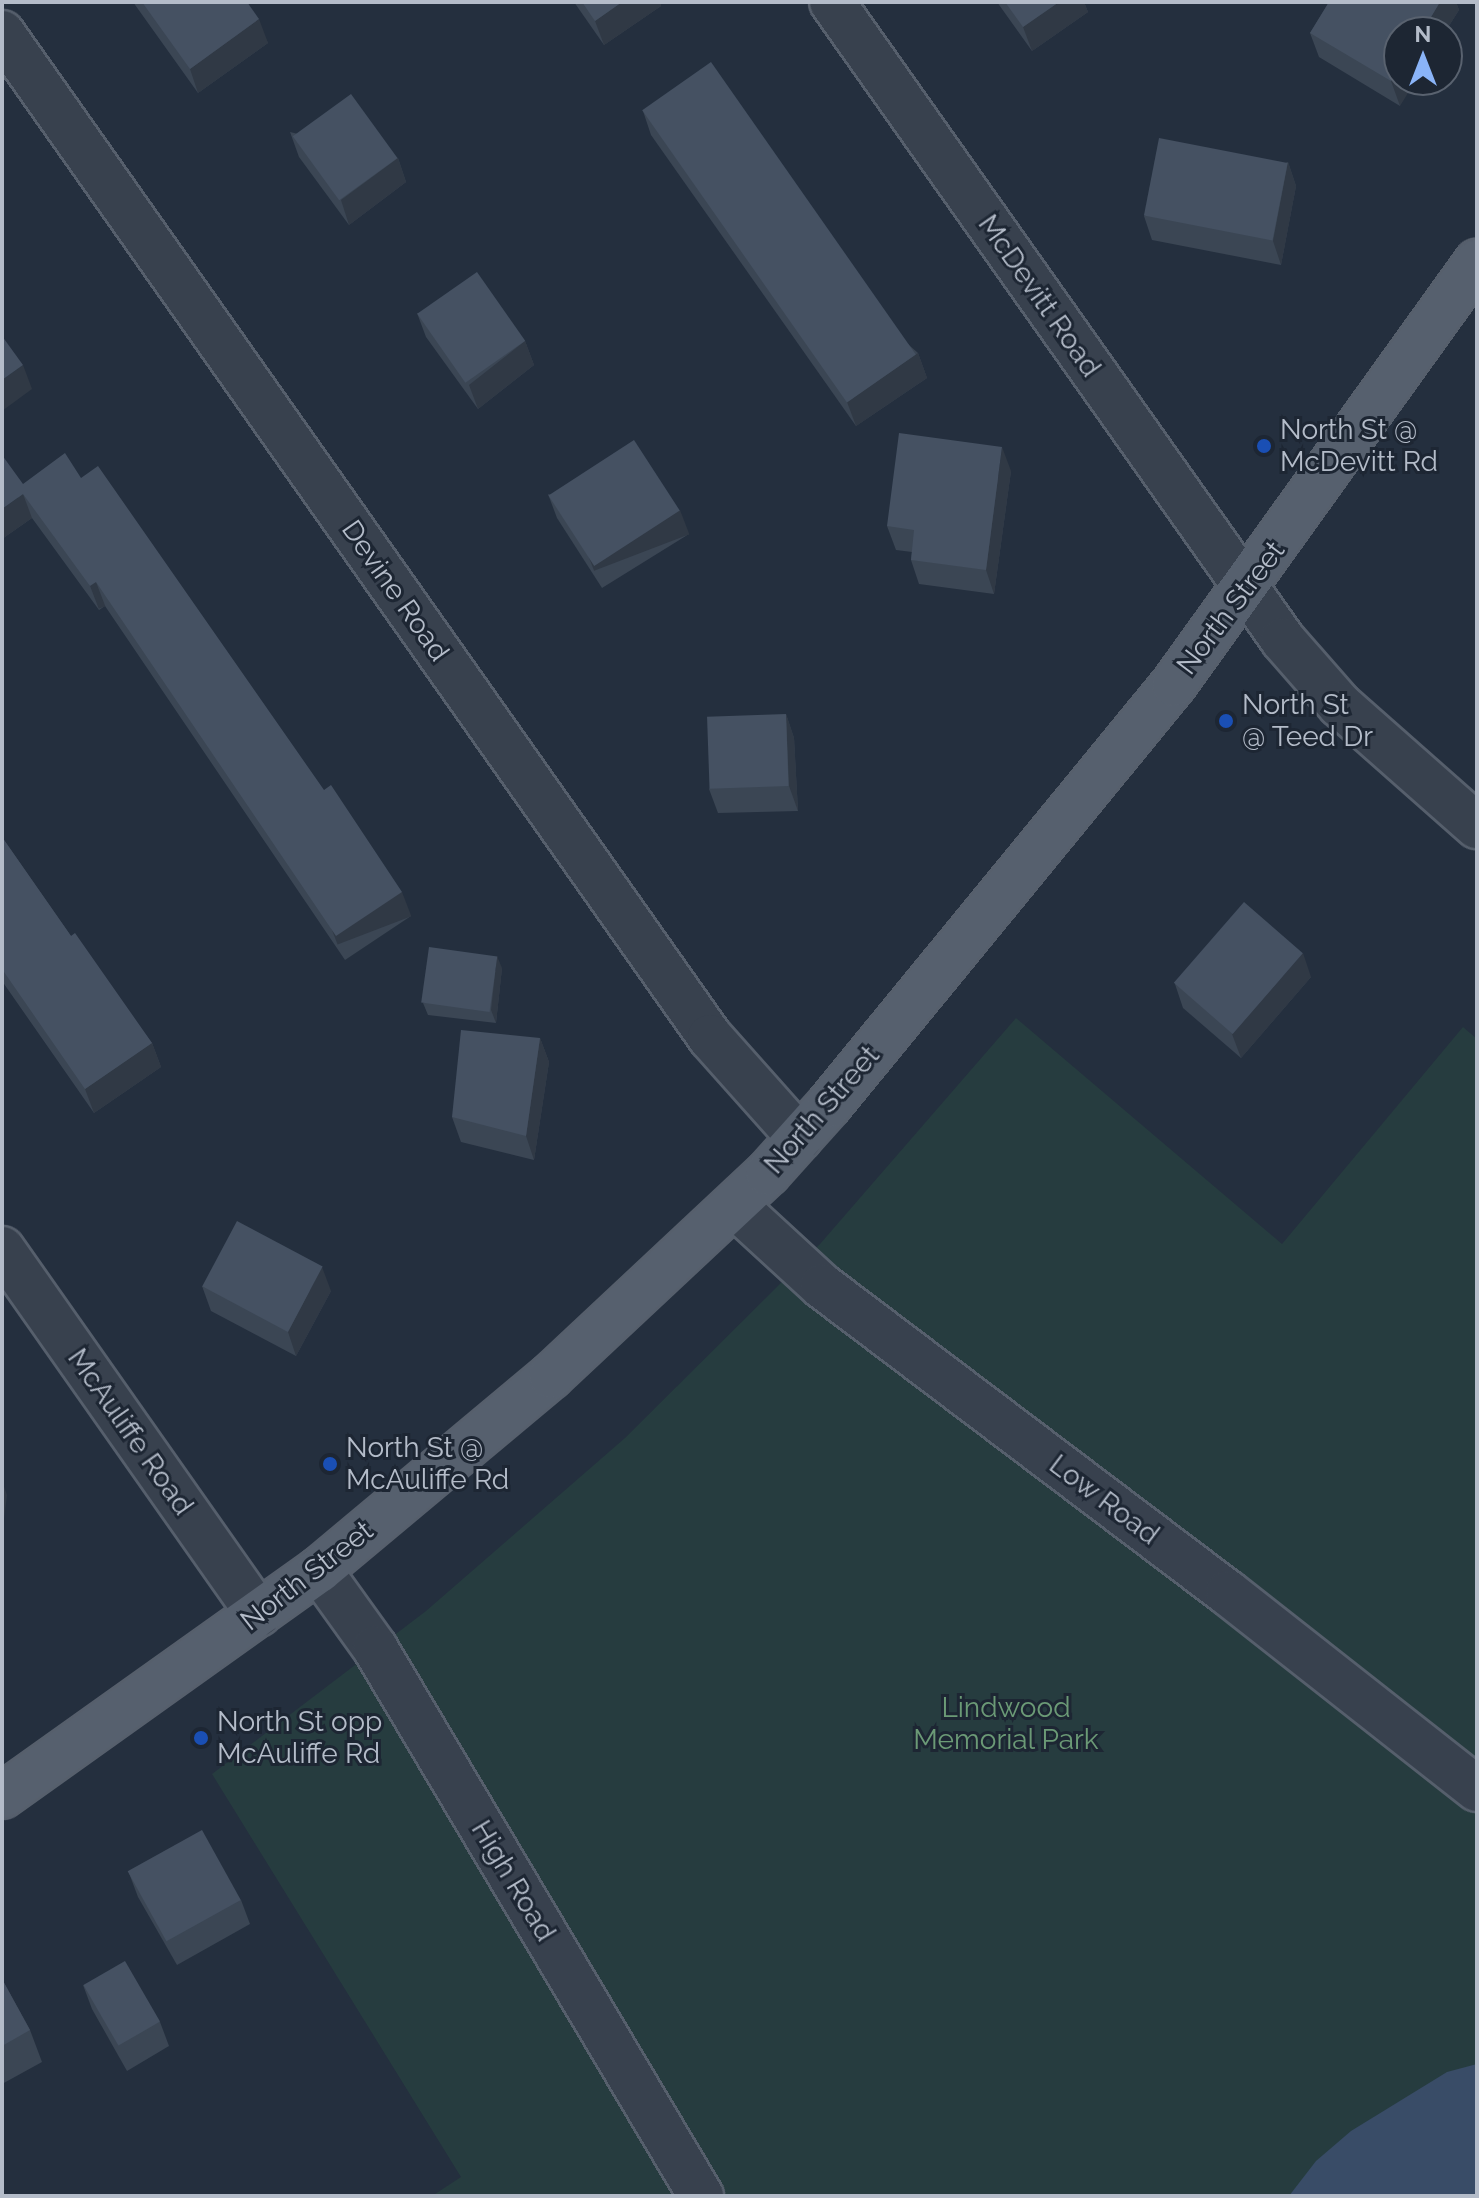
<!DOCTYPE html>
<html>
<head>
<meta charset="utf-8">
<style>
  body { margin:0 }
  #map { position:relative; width:1479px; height:2198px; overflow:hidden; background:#242f3e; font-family:Raleway,sans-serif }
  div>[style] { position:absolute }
  .green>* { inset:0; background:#263c3f }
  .water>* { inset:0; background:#394c67 }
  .roads { filter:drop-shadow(2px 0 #565f6c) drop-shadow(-2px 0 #565f6c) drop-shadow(0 2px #565f6c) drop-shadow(0 -2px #565f6c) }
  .minor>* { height:44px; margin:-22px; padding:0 22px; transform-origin:22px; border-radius:22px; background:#38414e }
  .major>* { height:44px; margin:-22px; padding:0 22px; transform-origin:22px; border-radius:22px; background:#56606e }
  .wall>* { inset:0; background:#3b4654 }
  .shaded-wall>* { inset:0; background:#303945; transform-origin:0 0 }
  .building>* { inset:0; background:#455162; transform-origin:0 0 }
  .dots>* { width:22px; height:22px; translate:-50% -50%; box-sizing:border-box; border:4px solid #1d2633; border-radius:50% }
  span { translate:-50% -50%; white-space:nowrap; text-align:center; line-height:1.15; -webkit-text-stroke:6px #1d2633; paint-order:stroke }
  .street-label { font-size:28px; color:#b4bcc9 }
  .poi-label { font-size:28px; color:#b4bcc9 }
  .left { translate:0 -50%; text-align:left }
  .park-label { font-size:28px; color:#6b9a76 }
  .frame { position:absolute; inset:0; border:4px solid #b4bcc9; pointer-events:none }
  .north { position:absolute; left:1383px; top:16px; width:80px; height:80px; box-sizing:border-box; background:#1d2633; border:2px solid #59626f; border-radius:50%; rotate:0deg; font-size:22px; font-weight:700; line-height:32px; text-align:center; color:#b4bcc9 }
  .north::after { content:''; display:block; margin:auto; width:28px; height:36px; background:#8ab4f8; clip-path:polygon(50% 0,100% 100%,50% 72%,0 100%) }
</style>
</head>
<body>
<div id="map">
  <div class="green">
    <div style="clip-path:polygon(1016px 1018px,1282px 1244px,1463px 1027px,1477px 1039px,1477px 2196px,432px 2196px,461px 2177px,212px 1774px,426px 1611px,625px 1438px,820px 1244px)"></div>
  </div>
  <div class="water">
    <div style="clip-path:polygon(1477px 2064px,1477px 2196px,1289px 2196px,1316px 2161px,1351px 2131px,1447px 2072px)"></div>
  </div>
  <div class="roads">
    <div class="minor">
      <div style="left:832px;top:2px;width:781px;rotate:54.74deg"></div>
      <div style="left:1283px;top:640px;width:86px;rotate:48.8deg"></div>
      <div style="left:1340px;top:705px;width:183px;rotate:41.5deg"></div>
      <div style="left:2px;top:33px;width:1229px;rotate:54.81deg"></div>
      <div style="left:710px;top:1037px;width:135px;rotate:48.3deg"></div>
      <div style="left:735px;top:1206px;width:118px;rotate:42.6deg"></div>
      <div style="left:822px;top:1286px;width:509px;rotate:37.1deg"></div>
      <div style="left:1228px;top:1593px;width:317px;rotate:38.2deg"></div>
      <div style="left:2px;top:1249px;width:446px;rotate:54.9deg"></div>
      <div style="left:319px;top:1570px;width:96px;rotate:54.3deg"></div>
      <div style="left:375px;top:1648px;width:638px;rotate:59.25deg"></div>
    </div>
    <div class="major">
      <div style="left:2px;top:1796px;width:389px;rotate:-35.5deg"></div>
      <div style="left:319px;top:1570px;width:302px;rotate:-39.9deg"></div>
      <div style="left:551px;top:1376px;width:297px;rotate:-43.1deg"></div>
      <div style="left:768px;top:1173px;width:91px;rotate:-48.1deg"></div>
      <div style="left:829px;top:1105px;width:544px;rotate:-50.67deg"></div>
      <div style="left:1174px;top:684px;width:520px;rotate:-54.32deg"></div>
    </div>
  </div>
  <div class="wall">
    <div style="clip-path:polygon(133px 2px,247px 2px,268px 43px,198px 93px)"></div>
    <div style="clip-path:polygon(574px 2px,660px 2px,661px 6px,604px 45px)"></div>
    <div style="clip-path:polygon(997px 2px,1084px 2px,1088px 12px,1032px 51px)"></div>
    <div style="clip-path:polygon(1329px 2px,1456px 2px,1459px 10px,1445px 32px,1399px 32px,1400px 106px,1319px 57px,1310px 33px)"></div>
    <div style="clip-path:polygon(643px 111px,918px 353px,927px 378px,856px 426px,651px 135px)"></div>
    <div style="clip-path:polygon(290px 132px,398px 158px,406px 182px,349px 225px,299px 157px)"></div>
    <div style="clip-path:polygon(1288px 162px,1296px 186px,1281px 265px,1152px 240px,1144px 216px)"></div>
    <div style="clip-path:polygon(417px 313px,525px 341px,534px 365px,478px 409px,426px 337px)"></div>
    <div style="clip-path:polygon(1011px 471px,994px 594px,919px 584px,911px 560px,912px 552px,896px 550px,887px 526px)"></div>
    <div style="clip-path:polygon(81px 478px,411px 916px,345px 960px,105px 606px,99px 610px,32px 518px,2px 539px,23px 484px)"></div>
    <div style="clip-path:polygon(548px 494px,689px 534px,602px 588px,557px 518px)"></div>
    <div style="clip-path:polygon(786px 714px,794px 738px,798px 811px,718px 813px,709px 789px)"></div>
    <div style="clip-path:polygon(2px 837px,71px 936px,152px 1043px,161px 1067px,94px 1113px,2px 981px)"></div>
    <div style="clip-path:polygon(502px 968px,496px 1023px,428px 1015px,423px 1003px)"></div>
    <div style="clip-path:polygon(1311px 977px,1241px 1058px,1183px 1008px,1175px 984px)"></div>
    <div style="clip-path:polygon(540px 1038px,549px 1062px,534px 1160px,461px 1142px,452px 1117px)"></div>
    <div style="clip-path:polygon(202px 1286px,331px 1291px,296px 1356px,211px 1311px)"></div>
    <div style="clip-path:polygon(129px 1873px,241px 1900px,250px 1924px,177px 1965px,138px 1897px)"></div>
    <div style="clip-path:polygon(2px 1979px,30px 2030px,42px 2062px,2px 2084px)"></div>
    <div style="clip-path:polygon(83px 1985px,160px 2022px,169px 2046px,127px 2071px,92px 2009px)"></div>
  </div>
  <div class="shaded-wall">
    <div style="clip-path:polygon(622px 2px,660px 2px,661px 6px,604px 45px,595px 21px)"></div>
    <div style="clip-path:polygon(1059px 2px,1084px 2px,1088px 12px,1032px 51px,1023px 27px)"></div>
    <div style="clip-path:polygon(1440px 2px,1456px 2px,1459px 10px,1445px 32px,1422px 32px)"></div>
    <div style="clip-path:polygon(259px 19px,268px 43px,198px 93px,190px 69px)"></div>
    <div style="clip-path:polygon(1399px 69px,1399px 80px,1416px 80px,1400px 106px,1391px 81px)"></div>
    <div style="clip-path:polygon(398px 158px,406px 182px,349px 225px,341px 200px)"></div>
    <div style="clip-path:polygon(1288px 162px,1296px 186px,1281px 265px,1273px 241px)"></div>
    <div style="clip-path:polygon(525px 341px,534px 365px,478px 409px,469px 385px)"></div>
    <div style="clip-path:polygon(918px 353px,927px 378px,856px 426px,847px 402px)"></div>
    <div style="clip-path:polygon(23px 365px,32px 389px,2px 411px,2px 380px)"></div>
    <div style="clip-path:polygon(1002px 447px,1011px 471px,994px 594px,986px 570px)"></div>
    <div style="clip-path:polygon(23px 494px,32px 518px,2px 539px,2px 509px)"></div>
    <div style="left:680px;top:510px;width:26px;height:102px;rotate:69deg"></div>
    <div style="left:96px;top:582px;width:26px;height:7px;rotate:69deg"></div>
    <div style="clip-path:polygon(786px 714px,794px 738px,798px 811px,789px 786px)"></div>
    <div style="left:402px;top:892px;width:26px;height:79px;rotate:69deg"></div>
    <div style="clip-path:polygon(1303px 953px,1311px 977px,1241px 1058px,1232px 1034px)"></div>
    <div style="clip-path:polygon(497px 956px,502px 968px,496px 1023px,491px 1010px)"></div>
    <div style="clip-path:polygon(540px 1038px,549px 1062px,534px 1160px,526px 1136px)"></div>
    <div style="clip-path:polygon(152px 1043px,161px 1067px,94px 1113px,85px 1089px)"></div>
    <div style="clip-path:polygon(322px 1267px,331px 1291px,296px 1356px,288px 1332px)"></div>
    <div style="clip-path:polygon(2px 1481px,7px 1495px,2px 1534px)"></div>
  </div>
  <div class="building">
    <div style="clip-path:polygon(142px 2px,247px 2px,259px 19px,190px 69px)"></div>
    <div style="clip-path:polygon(582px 2px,622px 2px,595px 21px)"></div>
    <div style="clip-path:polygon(1005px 2px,1059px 2px,1023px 27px)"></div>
    <div style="clip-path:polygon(1329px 2px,1440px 2px,1422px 32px,1399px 32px,1399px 69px,1391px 81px,1310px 33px)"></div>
    <div style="left:711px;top:62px;width:357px;height:84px;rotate:55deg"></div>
    <div style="left:351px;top:94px;width:79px;height:72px;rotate:54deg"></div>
    <div style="left:1159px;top:138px;width:131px;height:79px;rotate:11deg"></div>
    <div style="left:477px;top:272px;width:84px;height:73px;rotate:55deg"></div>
    <div style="clip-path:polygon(2px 336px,23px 365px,2px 380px)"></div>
    <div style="clip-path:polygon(899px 433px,1002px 447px,986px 570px,911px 560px,914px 530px,887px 526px)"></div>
    <div style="left:634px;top:440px;width:84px;height:102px;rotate:57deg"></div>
    <div style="clip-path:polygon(65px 453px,81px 478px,98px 466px,324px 790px,331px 785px,402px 892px,336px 936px,96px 582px,90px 586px,23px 494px,2px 509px,2px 455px,23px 484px)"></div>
    <div style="left:786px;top:714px;width:72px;height:79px;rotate:88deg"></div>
    <div style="clip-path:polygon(2px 837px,71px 936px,75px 933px,152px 1043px,85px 1089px,2px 969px)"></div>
    <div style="left:1244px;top:902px;width:78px;height:107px;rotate:41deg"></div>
    <div style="left:429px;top:947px;width:69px;height:56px;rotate:8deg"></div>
    <div style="clip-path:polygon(461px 1030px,540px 1038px,526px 1136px,452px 1117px)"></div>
    <div style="left:237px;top:1221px;width:97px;height:74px;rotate:28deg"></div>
    <div style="left:202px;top:1830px;width:80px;height:85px;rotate:61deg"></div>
    <div style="left:125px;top:1961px;width:70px;height:48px;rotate:60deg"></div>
    <div style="clip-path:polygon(2px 1979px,30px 2030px,2px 2046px)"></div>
  </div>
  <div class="dots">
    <div style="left:1264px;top:446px;background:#1a4fb4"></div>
    <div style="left:1226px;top:721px;background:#1a4fb4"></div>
    <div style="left:330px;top:1464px;background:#1a4fb4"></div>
    <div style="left:201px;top:1738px;background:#1a4fb4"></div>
  </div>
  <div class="street-label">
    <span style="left:1039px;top:296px;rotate:55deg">McDevitt Road</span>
    <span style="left:395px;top:591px;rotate:55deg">Devine Road</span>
    <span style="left:1231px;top:608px;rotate:-53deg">North Street</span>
    <span style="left:822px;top:1110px;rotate:-49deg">North Street</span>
    <span style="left:130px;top:1432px;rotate:55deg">McAuliffe Road</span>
    <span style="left:1104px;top:1500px;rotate:37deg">Low Road</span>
    <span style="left:307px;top:1576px;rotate:-38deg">North Street</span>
    <span style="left:513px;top:1881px;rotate:59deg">High Road</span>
  </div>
  <div class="poi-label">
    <span class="left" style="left:1280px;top:446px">North St @<br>McDevitt Rd</span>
    <span class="left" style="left:1242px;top:721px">North St<br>@ Teed Dr</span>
    <span class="left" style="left:346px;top:1464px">North St @<br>McAuliffe Rd</span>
    <span class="left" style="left:217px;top:1738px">North St opp<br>McAuliffe Rd</span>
  </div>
  <div class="park-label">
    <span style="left:1006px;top:1724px">Lindwood<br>Memorial Park</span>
  </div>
  <div class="frame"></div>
  <div class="north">N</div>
</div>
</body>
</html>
